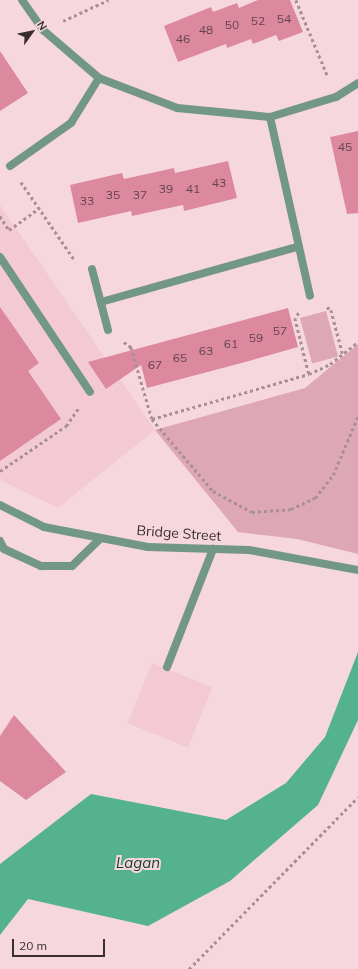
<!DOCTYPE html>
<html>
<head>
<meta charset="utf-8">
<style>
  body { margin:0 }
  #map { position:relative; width:358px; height:969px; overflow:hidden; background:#f7d7de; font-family:Mulish,sans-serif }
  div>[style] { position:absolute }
  .built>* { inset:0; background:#f3cad3; transform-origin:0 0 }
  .green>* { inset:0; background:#dea7b5; transform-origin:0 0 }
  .water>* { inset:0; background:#54b28e }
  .building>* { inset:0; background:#dc899f }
  .path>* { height:2.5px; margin-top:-1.25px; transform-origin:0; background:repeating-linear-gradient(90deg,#a78f95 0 3px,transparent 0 6px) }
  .service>* { height:8px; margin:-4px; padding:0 4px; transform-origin:4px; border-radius:4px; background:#739787 }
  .minor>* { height:8px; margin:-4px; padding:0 4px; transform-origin:4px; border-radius:4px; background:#739787 }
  span { translate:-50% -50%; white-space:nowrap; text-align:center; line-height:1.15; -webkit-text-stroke:4px #f7d7de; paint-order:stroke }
  .number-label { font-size:12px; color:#62444c }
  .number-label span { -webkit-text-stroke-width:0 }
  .street-label { font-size:14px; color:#392d30 }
  .water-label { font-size:15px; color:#133c2d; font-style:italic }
  .north { position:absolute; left:12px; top:12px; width:40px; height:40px; -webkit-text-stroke:3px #f7d7de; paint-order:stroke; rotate:57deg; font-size:11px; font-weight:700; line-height:16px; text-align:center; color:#392d30 }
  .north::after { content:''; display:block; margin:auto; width:14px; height:18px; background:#392d30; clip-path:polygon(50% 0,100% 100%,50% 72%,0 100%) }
  .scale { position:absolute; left:12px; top:939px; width:93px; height:18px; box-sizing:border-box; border:2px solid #392d30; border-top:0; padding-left:5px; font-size:12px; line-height:14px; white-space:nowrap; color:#392d30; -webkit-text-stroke:3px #f7d7de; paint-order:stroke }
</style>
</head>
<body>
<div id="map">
  <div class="built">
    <div style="clip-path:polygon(0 205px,155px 430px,58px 508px,0 480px)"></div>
    <div style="left:152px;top:663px;width:65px;height:65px;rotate:22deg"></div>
  </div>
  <div class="green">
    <div style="left:326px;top:311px;width:47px;height:27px;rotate:75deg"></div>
    <div style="clip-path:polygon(358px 344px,358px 554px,297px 539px,238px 532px,155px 430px,305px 388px)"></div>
  </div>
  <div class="water">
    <div style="clip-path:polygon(358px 652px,358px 720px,318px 805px,230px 881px,148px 926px,28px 899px,0 935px,0 864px,91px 794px,226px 820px,286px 783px,325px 737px)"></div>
  </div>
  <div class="building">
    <div style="clip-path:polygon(258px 0,290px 0,303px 32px,279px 41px,276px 35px,253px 44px,251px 39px,227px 48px,226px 44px,178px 62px,164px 26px,211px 7px,213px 12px,237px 3px,239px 8px)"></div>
    <div style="clip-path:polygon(0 51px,28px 93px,0 111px)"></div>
    <div style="clip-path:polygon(358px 131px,358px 213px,347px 214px,330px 137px)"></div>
    <div style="clip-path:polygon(228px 161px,237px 198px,184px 211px,183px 205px,132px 216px,131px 211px,78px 223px,70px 185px,122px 173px,124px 179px,174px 168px,175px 173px)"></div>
    <div style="clip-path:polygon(0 307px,39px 363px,28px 371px,61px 419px,0 461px)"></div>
    <div style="clip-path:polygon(288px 308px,298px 347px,249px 361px,147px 388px,141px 365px,106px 389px,88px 362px)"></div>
    <div style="clip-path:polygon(14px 715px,66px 772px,26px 800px,0 781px,0 736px)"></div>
  </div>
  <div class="path">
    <div style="left:296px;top:0;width:83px;rotate:67.4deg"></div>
    <div style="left:63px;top:21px;width:50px;rotate:-25deg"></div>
    <div style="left:21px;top:182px;width:93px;rotate:55.5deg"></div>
    <div style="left:0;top:216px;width:17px;rotate:57deg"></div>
    <div style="left:9px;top:230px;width:37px;rotate:-36deg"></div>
    <div style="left:327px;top:307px;width:5px;rotate:37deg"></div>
    <div style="left:331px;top:310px;width:47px;rotate:75.1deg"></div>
    <div style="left:299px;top:313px;width:6px;rotate:129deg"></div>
    <div style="left:295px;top:318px;width:58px;rotate:76deg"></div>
    <div style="left:124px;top:342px;width:9px;rotate:36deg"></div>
    <div style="left:131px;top:347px;width:75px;rotate:73.7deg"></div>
    <div style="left:152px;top:419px;width:94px;rotate:49.7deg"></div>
    <div style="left:213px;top:491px;width:44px;rotate:28.3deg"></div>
    <div style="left:252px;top:512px;width:39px;rotate:-4deg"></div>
    <div style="left:291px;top:509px;width:26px;rotate:-25deg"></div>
    <div style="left:315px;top:498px;width:29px;rotate:-52deg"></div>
    <div style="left:333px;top:475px;width:64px;rotate:-67deg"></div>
    <div style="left:152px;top:419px;width:163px;rotate:-16deg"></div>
    <div style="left:309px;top:374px;width:23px;rotate:-25deg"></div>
    <div style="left:330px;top:364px;width:36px;rotate:-38deg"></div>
    <div style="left:0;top:471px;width:80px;rotate:-34.3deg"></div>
    <div style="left:66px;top:426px;width:21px;rotate:-55deg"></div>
    <div style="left:189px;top:969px;width:241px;rotate:-45.5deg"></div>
  </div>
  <div class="service">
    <div style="left:270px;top:117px;width:183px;rotate:77.4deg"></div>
    <div style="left:10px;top:166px;width:75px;rotate:-35.2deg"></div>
    <div style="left:71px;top:123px;width:53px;rotate:-58.1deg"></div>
    <div style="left:0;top:257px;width:162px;rotate:56.3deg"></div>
    <div style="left:92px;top:269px;width:63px;rotate:75.3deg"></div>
    <div style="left:101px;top:302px;width:204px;rotate:-15.7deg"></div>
    <div style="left:0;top:541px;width:9px;rotate:63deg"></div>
    <div style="left:4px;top:549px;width:41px;rotate:24.7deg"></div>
    <div style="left:41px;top:566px;width:31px"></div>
    <div style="left:72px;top:566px;width:40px;rotate:-44deg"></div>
    <div style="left:167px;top:667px;width:127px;rotate:-68.7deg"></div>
  </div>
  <div class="minor">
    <div style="left:22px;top:0;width:37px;rotate:55deg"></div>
    <div style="left:43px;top:30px;width:74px;rotate:40.6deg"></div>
    <div style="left:99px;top:78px;width:84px;rotate:21deg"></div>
    <div style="left:177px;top:108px;width:93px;rotate:5.5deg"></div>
    <div style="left:270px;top:117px;width:69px;rotate:-16.9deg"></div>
    <div style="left:336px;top:97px;width:26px;rotate:-32deg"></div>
    <div style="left:0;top:505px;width:49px;rotate:26.6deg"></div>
    <div style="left:44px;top:527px;width:106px;rotate:10.9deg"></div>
    <div style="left:148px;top:547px;width:101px;rotate:1.7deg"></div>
    <div style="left:249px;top:550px;width:111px;rotate:10.4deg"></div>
  </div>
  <div class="number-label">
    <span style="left:284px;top:19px">54</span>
    <span style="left:258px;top:21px">52</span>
    <span style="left:232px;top:25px">50</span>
    <span style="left:206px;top:30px">48</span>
    <span style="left:183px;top:39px">46</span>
    <span style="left:345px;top:147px">45</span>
    <span style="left:219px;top:183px">43</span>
    <span style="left:166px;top:189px">39</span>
    <span style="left:193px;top:189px">41</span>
    <span style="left:113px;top:195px">35</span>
    <span style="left:140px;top:195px">37</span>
    <span style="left:87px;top:201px">33</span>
    <span style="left:280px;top:331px">57</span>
    <span style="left:256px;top:338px">59</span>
    <span style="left:231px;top:344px">61</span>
    <span style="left:206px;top:351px">63</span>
    <span style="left:180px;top:358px">65</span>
    <span style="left:155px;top:365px">67</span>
  </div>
  <div class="street-label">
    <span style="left:179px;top:533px;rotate:4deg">Bridge Street</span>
  </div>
  <div class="water-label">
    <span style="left:138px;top:863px">Lagan</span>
  </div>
  <div class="north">N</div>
  <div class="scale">20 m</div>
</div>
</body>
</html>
